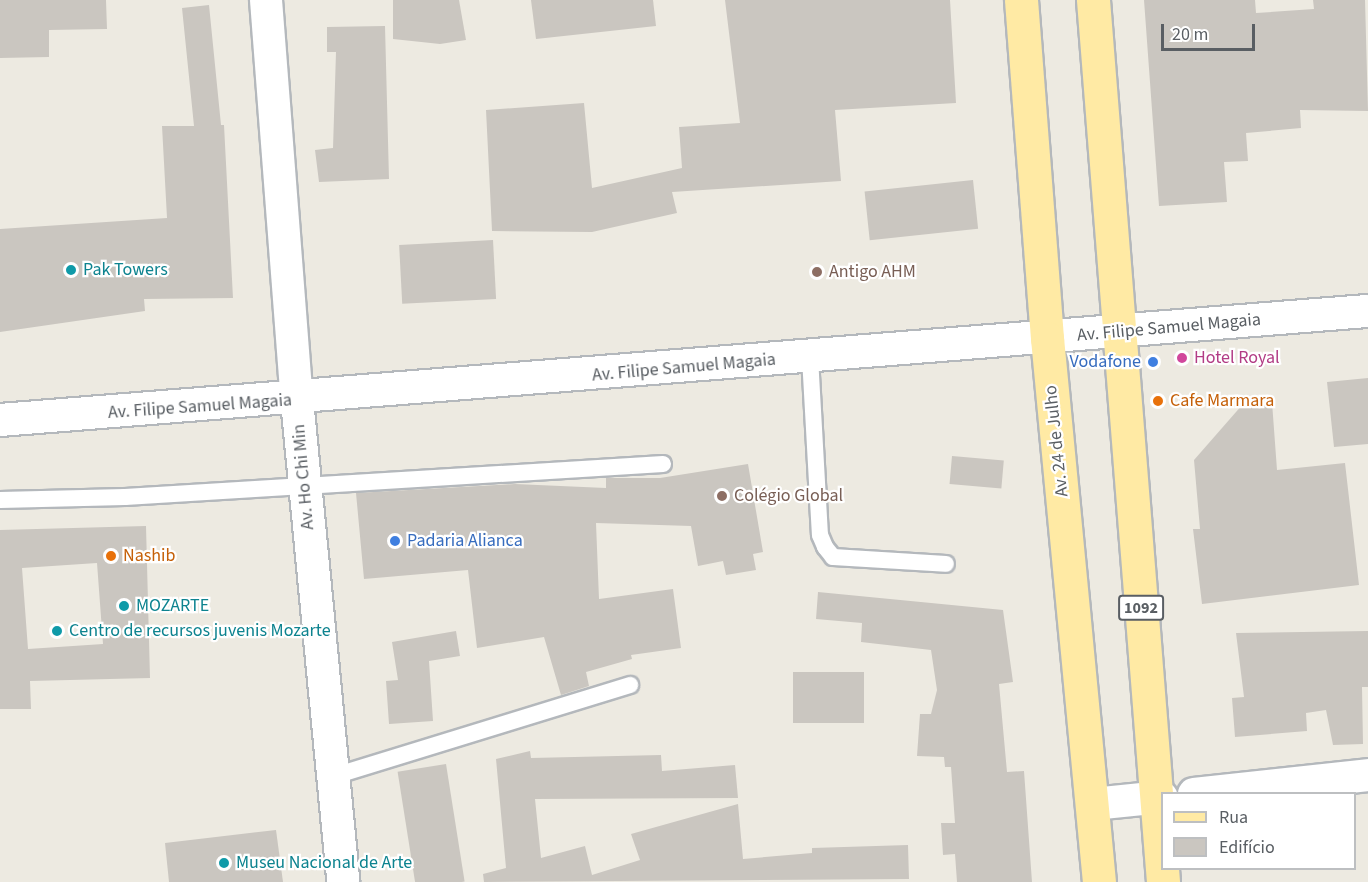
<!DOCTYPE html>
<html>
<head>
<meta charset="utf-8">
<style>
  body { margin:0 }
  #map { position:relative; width:1368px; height:882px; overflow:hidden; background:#edeae1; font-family:"Source Sans 3",sans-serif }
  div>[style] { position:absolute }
  .building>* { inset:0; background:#cac6c0; transform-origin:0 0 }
  .roads { filter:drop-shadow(2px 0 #b4b8bc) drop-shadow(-2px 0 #b4b8bc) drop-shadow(0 2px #b4b8bc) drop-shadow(0 -2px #b4b8bc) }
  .lane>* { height:16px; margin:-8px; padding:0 8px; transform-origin:8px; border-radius:8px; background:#fff }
  .street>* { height:32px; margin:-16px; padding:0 16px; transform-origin:16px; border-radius:16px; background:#fff }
  .primary>* { height:33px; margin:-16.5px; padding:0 16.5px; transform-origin:16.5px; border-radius:16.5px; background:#ffeaa4 }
  .dots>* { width:16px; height:16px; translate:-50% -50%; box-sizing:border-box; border:3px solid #fff; border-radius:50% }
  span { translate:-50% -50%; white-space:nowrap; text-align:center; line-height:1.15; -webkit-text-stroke:4.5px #fff; paint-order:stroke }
  .shield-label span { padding:2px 4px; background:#fff; border:2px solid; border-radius:4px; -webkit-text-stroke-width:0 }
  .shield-label { font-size:16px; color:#595e63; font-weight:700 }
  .culture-label { font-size:18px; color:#0d838f }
  .left { translate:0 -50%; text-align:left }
  .education-label { font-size:18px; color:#785e54 }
  .street-label { font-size:18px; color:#595e63 }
  .hotel-label { font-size:18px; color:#b23c85 }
  .shop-label { font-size:18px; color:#366cbe }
  .right { translate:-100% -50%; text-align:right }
  .food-label { font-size:18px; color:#c56008 }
  .legend { position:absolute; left:1161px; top:792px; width:195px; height:78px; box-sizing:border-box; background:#fff; border:2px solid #bdbfc1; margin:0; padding:8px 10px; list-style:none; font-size:18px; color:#595e63 }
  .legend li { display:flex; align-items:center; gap:12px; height:30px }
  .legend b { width:30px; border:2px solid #bdbfc1 }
  .scale { position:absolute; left:1161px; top:24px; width:94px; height:27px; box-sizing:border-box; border:3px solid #595e63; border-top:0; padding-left:8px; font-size:18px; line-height:21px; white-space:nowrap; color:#595e63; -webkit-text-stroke:4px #fff; paint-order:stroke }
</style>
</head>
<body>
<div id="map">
  <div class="building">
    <div style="clip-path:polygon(0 0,106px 0,107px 29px,49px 30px,49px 57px,0 58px)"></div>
    <div style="clip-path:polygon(393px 0,459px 0,466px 40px,440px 44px,393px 39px)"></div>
    <div style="clip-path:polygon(531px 0,653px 0,656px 26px,536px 39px)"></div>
    <div style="clip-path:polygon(725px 0,950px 0,956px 103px,835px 110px,841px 181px,672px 192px,677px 213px,592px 232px,492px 231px,486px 110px,584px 103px,592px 188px,682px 168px,679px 127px,740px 123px)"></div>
    <div style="clip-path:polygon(1144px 0,1255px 0,1256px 13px,1314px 9px,1313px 0,1365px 0,1368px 111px,1300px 110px,1301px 128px,1246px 133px,1248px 161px,1224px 162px,1227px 202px,1159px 206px)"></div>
    <div style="clip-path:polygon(209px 5px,221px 125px,224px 125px,233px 298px,144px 299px,145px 311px,0 332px,0 229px,167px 218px,162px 126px,194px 126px,182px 8px)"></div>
    <div style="clip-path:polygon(385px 26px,389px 179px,319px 182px,315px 150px,333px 148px,336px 52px,327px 52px,327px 27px)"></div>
    <div style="left:973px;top:180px;width:49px;height:109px;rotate:84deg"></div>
    <div style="left:493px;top:240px;width:59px;height:94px;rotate:87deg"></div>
    <div style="clip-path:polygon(1368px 378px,1368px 444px,1334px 447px,1327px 382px)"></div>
    <div style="clip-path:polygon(1272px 402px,1277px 470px,1345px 463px,1359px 585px,1202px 604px,1193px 529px,1200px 529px,1194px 460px,1243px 404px)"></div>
    <div style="left:952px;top:456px;width:52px;height:28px;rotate:5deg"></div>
    <div style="clip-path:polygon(748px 464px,763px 552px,753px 554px,756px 570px,726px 575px,723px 561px,698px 566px,691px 526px,596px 523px,599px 599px,673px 589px,681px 648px,631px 655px,632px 659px,586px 672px,589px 686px,561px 695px,544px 637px,477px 648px,468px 570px,364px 579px,356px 493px,515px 484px,606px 488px,606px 478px,660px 478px)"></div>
    <div style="clip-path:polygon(evenodd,146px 526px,150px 678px,30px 681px,31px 709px,0 709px,0 530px,146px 526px,97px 563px,103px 644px,28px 649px,22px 568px,97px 563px)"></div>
    <div style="clip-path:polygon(818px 592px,1003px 610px,1013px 682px,999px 684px,1007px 772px,1024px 771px,1032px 882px,957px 882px,955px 854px,943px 855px,941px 823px,955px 823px,951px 767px,945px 767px,944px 757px,917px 756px,920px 714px,931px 714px,937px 690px,931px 650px,861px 642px,862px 623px,816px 619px)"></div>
    <div style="clip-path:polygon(456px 631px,460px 656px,429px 661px,433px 721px,389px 724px,386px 681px,398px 680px,392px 642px)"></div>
    <div style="clip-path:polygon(1368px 631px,1368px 687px,1362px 687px,1363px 744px,1333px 745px,1326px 710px,1306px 713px,1307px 731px,1235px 737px,1232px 698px,1244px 697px,1236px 633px)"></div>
    <div style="left:793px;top:672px;width:71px;height:51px"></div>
    <div style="clip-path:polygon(530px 751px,531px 758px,661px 755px,662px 771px,735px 765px,738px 798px,535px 799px,541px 858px,585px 846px,592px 875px,640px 860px,631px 834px,738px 804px,743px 859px,812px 853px,812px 848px,908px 845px,909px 879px,484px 882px,483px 874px,506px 868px,496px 759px)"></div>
    <div style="left:446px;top:764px;width:119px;height:49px;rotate:81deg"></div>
    <div style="clip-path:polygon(276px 830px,283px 882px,169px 882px,165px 843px)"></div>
  </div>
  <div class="roads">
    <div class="lane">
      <div style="left:810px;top:357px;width:178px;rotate:86.8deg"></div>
      <div style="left:820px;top:535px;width:13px;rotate:67deg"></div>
      <div style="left:825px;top:547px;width:13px;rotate:51deg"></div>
      <div style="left:833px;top:557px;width:113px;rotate:3.5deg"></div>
      <div style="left:0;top:500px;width:125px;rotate:-1.4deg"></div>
      <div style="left:125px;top:497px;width:539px;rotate:-3.51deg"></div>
      <div style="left:331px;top:777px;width:313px;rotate:-17.1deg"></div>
    </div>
    <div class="street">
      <div style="left:266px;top:0;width:401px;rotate:85.6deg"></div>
      <div style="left:297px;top:400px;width:484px;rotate:84.5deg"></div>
      <div style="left:0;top:420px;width:1372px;rotate:-4.56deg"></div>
      <div style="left:1194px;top:794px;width:175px;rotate:-6.2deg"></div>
      <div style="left:1093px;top:804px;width:69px;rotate:-5.8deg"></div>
    </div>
    <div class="primary">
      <div style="left:1021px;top:0;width:339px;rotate:85.6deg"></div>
      <div style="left:1047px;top:338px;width:546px;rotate:84.54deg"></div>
      <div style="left:1093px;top:0;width:885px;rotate:85.46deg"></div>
    </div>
  </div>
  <div class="dots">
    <div style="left:71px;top:270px;background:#0f9aa8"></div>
    <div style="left:817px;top:272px;background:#8d6e63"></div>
    <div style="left:1182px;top:358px;background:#d1479c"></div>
    <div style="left:1153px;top:362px;background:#3f7fe0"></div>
    <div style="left:1158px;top:401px;background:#e8710a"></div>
    <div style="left:722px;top:496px;background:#8d6e63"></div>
    <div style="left:395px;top:541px;background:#3f7fe0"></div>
    <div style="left:111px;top:556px;background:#e8710a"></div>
    <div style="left:124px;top:606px;background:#0f9aa8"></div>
    <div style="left:57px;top:631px;background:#0f9aa8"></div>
    <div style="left:224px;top:863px;background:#0f9aa8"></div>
  </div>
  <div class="shield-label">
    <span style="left:1141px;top:608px">1092</span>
  </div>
  <div class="culture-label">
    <span class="left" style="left:83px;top:270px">Pak Towers</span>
    <span class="left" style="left:136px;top:606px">MOZARTE</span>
    <span class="left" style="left:69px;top:631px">Centro de recursos juvenis Mozarte</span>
    <span class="left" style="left:236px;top:863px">Museu Nacional de Arte</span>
  </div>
  <div class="education-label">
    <span class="left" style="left:829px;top:272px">Antigo AHM</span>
    <span class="left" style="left:734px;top:496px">Colégio Global</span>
  </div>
  <div class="street-label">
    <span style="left:1169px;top:328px;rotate:-5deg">Av. Filipe Samuel Magaia</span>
    <span style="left:684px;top:368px;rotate:-5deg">Av. Filipe Samuel Magaia</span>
    <span style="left:200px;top:407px;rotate:-4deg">Av. Filipe Samuel Magaia</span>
    <span style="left:1057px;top:441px;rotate:-96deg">Av. 24 de Julho</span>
    <span style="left:304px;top:477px;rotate:-95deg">Av. Ho Chi Min</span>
  </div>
  <div class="hotel-label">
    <span class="left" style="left:1194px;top:358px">Hotel Royal</span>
  </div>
  <div class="shop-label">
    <span class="right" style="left:1141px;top:362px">Vodafone</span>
    <span class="left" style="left:407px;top:541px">Padaria Alianca</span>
  </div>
  <div class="food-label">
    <span class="left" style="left:1170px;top:401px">Cafe Marmara</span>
    <span class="left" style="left:123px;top:556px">Nashib</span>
  </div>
  <ul class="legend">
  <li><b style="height:8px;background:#ffeaa4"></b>Rua</li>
  <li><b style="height:16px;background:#cac6c0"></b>Edifício</li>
  </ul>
  <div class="scale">20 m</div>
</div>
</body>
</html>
